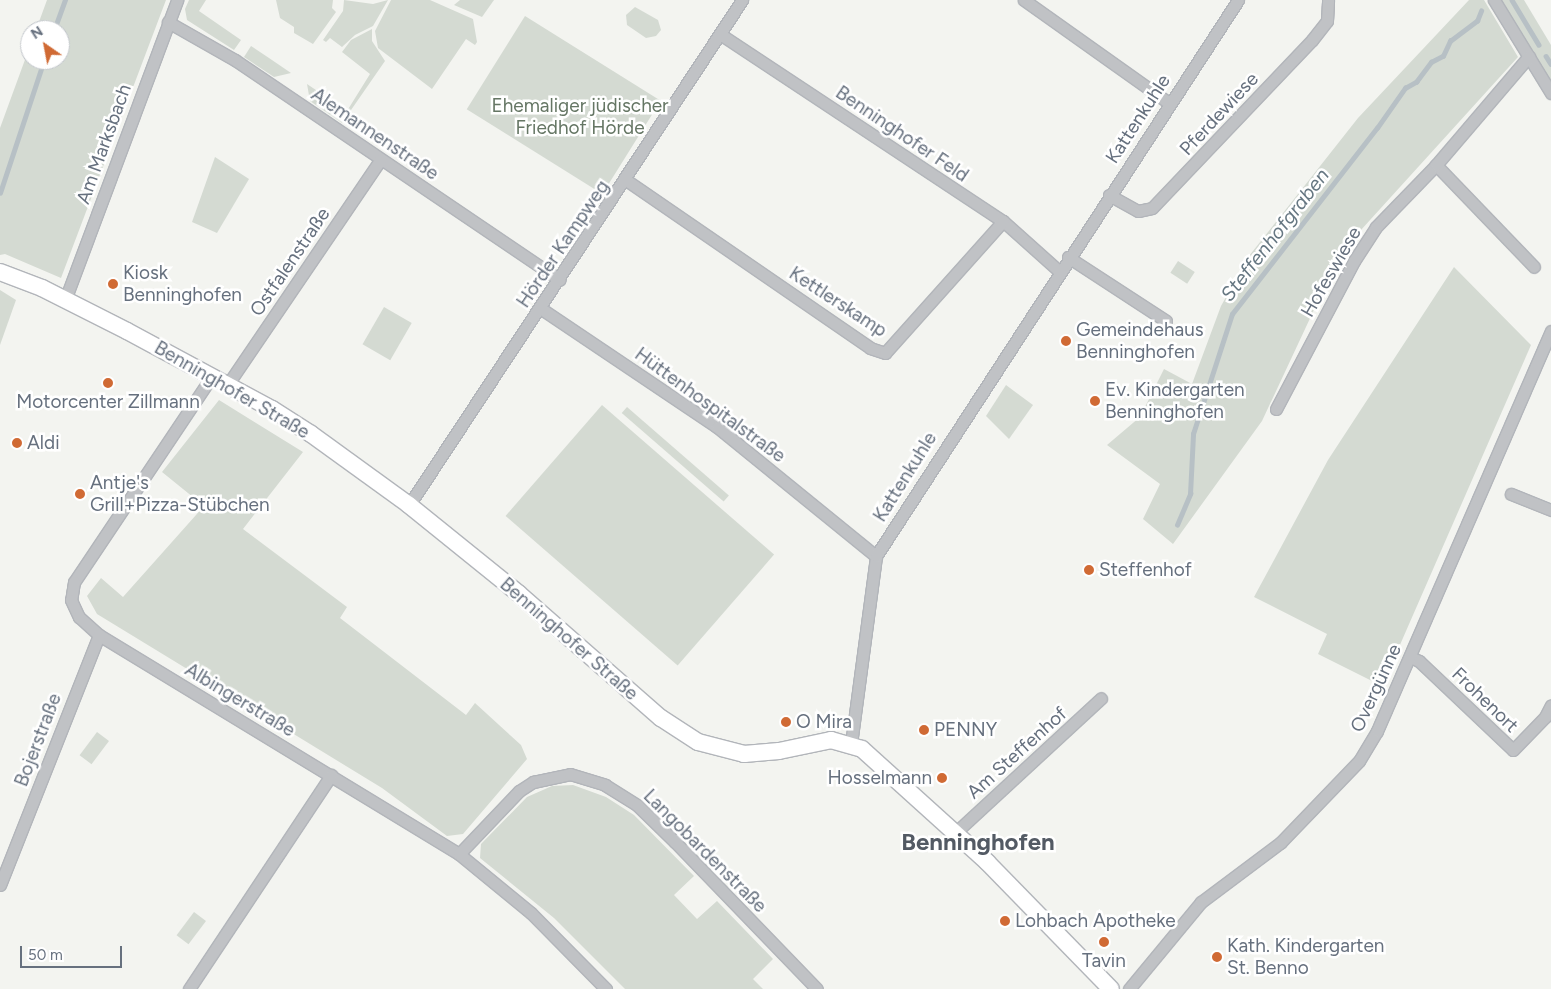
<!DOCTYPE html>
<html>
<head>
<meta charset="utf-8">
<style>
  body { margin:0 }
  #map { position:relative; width:1551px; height:989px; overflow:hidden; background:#f3f4f0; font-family:Figtree,sans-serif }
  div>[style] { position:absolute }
  .green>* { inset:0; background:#d4dad2; transform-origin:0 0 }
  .stream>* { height:4.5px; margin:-2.25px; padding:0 2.25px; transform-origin:2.25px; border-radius:2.25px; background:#b7c0c5 }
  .roads { filter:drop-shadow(1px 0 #b2b5ba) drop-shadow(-1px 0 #b2b5ba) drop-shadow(0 1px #b2b5ba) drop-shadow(0 -1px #b2b5ba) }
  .street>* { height:11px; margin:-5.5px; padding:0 5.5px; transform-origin:5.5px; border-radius:5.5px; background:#c0c2c5 }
  .secondary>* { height:16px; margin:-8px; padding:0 8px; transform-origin:8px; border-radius:8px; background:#fff }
  .dots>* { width:14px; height:14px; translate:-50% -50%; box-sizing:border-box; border:2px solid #fff; border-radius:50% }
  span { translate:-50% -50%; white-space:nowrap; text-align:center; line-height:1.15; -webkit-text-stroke:5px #fff; paint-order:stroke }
  .park-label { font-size:19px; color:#657664 }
  .street-label { font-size:19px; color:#66707e }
  .poi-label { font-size:19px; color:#66707e }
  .left { translate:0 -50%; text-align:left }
  .right { translate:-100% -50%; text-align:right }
  .water-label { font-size:20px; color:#667782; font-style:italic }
  .district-label { font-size:24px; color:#535a64; font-weight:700 }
  .north { position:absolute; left:20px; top:20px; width:50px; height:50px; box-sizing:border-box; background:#fff; border:1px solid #c2c6cb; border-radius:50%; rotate:327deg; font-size:14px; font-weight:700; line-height:20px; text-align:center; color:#66707e }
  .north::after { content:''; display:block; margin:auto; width:18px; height:22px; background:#d06a34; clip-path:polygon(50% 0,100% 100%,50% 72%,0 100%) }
  .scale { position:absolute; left:20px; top:946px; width:102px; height:22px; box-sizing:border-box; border:2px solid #66707e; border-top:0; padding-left:6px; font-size:15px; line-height:18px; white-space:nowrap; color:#66707e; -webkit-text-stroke:4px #fff; paint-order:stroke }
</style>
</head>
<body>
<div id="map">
  <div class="green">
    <div style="clip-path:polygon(47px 0,166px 0,61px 278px,5px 254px,0 255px,0 128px,30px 46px,30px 60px,60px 60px,60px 30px,36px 30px)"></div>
    <div style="clip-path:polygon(189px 0,206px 0,199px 11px,241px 40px,234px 50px,187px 20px,185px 9px)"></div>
    <div style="clip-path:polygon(276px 0,333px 0,332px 8px,336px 12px,313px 44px,294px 33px,294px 27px,280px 18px)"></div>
    <div style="clip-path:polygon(344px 0,373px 4px,388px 0,373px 26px,355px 35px,342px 47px,330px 38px,326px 42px,323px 40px,343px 11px)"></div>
    <div style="clip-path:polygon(391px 0,430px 0,473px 19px,477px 42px,475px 45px,466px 39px,432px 89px,378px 48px,375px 31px)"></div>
    <div style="clip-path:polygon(460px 0,494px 0,482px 17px,454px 5px)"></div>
    <div style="clip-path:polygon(1469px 0,1484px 0,1518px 57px,1341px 252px,1262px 421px,1173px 544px,1143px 519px,1160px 484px,1107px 445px,1140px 417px,1164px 369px,1192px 384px,1221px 306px,1249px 256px,1358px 118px)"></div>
    <div style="clip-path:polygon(1501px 0,1524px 0,1551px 45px,1551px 81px)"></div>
    <div style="clip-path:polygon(635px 7px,658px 20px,661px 30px,656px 36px,646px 38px,627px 25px,626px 15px)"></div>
    <div style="left:525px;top:16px;width:160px;height:110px;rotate:32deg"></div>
    <div style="clip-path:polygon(372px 29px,372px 41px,385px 61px,342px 123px,310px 101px,307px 84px,347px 111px,370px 74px,342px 52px,351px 40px)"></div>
    <div style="clip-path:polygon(251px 46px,269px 58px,291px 73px,274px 77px,244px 57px)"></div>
    <div style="clip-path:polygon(215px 157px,249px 179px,217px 233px,192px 222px)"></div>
    <div style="left:1178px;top:261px;width:20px;height:14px;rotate:33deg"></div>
    <div style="clip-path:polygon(1454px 267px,1531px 345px,1382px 686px,1318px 654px,1327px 634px,1254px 597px,1328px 460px)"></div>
    <div style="clip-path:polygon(0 290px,16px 300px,0 345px)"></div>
    <div style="left:384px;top:307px;width:32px;height:43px;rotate:30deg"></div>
    <div style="clip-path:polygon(1006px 385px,1033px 405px,1009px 439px,986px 416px)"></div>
    <div style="clip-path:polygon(219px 400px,303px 452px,243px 529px,347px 607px,340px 618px,466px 715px,475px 703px,521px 745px,527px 759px,463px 834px,447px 836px,382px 788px,97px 614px,87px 596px,101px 578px,123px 597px,204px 506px,162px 472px)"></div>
    <div style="left:602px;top:405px;width:228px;height:147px;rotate:41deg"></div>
    <div style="left:627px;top:407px;width:135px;height:8px;rotate:41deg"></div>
    <div style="left:97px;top:732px;width:15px;height:29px;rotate:37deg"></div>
    <div style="clip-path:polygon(573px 785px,606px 797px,634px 815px,694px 876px,674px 895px,697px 919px,717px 901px,773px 959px,753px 979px,763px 989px,625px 989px,554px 918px,480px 858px,481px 844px,527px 797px,552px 786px)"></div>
    <div style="left:194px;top:912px;width:15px;height:29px;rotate:37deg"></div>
  </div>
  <div class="stream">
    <div style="left:1512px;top:0;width:52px;rotate:59deg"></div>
    <div style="left:54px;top:30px;width:32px;rotate:-70deg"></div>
    <div style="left:1546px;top:56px;width:9px;rotate:58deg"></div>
    <div style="left:0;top:193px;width:140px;rotate:-71.7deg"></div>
    <div style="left:1177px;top:525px;width:34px;rotate:-67deg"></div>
    <div style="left:1190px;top:494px;width:60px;rotate:-87.1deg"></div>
    <div style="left:1193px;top:434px;width:126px;rotate:-72deg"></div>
    <div style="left:1232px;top:314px;width:236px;rotate:-52.1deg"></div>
    <div style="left:1377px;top:128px;width:49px;rotate:-55deg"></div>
    <div style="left:1405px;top:88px;width:13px;rotate:-29deg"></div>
    <div style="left:1416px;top:82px;width:25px;rotate:-53deg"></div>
    <div style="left:1431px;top:62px;width:13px;rotate:-27deg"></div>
    <div style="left:1443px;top:56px;width:17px;rotate:-65deg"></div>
    <div style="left:1450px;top:41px;width:34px;rotate:-37deg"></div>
    <div style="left:1477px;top:21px;width:11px;rotate:-68deg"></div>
  </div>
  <div class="roads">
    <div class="street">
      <div style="left:1024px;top:0;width:178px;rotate:35.4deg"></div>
      <div style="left:1494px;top:0;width:109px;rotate:58.5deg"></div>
      <div style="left:168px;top:22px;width:77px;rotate:29.6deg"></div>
      <div style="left:235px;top:60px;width:392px;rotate:34.1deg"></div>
      <div style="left:720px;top:34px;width:339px;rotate:33.5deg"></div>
      <div style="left:1003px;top:221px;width:75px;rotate:41.8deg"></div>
      <div style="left:1436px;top:165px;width:141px;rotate:46.1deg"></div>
      <div style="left:626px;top:180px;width:296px;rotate:34.5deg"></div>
      <div style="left:870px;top:348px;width:16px;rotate:18deg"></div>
      <div style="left:885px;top:353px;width:177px;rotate:-48.2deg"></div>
      <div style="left:1109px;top:195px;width:33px;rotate:29deg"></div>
      <div style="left:1138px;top:211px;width:14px;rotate:-12deg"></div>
      <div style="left:1152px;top:208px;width:232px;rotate:-46.4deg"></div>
      <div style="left:1312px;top:40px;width:24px;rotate:-52deg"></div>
      <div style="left:1327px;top:21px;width:21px;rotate:-87deg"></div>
      <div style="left:1068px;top:257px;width:117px;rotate:33.1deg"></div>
      <div style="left:65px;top:300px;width:320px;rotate:-69.5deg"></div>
      <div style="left:540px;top:308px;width:213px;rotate:33.9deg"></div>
      <div style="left:717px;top:427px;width:205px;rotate:39.1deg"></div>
      <div style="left:212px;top:376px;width:248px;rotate:123.8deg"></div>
      <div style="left:74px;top:582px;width:18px;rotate:99deg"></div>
      <div style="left:71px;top:600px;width:19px;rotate:65deg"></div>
      <div style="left:79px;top:617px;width:27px;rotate:42deg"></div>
      <div style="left:99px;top:635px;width:421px;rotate:31.3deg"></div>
      <div style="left:459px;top:854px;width:93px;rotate:39.3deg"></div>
      <div style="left:531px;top:913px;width:107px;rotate:45.4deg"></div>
      <div style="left:228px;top:384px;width:271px;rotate:-55.8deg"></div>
      <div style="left:1276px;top:409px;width:167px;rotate:-62.2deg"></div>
      <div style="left:1354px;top:261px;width:40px;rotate:-57.1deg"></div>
      <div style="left:1376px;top:227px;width:86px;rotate:-45.9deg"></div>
      <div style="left:1436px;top:165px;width:143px;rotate:-49.5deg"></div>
      <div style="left:1511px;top:494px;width:43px;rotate:21.8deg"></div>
      <div style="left:409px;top:505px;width:605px;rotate:-56.6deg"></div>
      <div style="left:1410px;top:657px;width:10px;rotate:24deg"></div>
      <div style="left:1419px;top:661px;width:129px;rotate:43.4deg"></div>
      <div style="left:1513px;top:750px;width:46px;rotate:-45.9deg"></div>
      <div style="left:1545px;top:717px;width:13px;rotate:-63deg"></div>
      <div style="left:851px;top:744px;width:190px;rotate:-82.4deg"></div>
      <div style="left:876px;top:556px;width:663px;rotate:-56.93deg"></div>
      <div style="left:956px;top:832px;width:197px;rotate:-42.7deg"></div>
      <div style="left:459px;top:854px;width:87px;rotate:-46.4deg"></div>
      <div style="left:519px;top:791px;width:17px;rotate:-33deg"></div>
      <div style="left:533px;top:782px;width:38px;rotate:-12deg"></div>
      <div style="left:570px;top:774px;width:37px;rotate:17deg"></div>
      <div style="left:605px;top:785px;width:38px;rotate:32deg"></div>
      <div style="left:637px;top:805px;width:53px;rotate:44.2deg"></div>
      <div style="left:675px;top:842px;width:204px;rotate:46deg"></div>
      <div style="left:0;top:885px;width:269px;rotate:-68.4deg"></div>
      <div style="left:189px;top:989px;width:257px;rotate:-56.4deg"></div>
      <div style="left:1129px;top:989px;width:113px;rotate:-50.4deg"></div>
      <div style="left:1201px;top:902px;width:99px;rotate:-36.8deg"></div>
      <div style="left:1280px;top:843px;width:114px;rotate:-46.1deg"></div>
      <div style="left:1359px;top:761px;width:35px;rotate:-59deg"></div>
      <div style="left:1377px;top:731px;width:436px;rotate:-66.5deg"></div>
    </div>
    <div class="secondary">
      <div style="left:0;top:272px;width:45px;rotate:20.9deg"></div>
      <div style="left:42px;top:288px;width:95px;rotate:26.8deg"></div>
      <div style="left:127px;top:331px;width:165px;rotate:28.3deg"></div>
      <div style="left:272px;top:409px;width:46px;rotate:32.7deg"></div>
      <div style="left:311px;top:434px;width:121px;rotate:35.9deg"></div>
      <div style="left:409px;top:505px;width:140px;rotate:38.9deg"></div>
      <div style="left:518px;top:593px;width:190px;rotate:41.2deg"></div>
      <div style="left:661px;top:718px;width:44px;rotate:33deg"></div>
      <div style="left:698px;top:742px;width:48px;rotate:14.6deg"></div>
      <div style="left:744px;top:754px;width:35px;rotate:-5deg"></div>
      <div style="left:779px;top:751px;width:53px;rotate:-11.9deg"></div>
      <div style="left:831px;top:740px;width:32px;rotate:16deg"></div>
      <div style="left:862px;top:749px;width:169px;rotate:42.1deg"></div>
      <div style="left:987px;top:862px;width:177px;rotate:45.7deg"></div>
    </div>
  </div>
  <div class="dots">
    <div style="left:113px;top:284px;background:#d06a34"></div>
    <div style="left:1066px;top:341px;background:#d06a34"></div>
    <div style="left:108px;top:383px;background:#d06a34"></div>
    <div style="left:1095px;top:401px;background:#d06a34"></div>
    <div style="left:17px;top:443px;background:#d06a34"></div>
    <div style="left:80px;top:494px;background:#d06a34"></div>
    <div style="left:1089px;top:570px;background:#d06a34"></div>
    <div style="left:786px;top:722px;background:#d06a34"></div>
    <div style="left:924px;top:730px;background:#d06a34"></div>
    <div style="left:942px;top:778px;background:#d06a34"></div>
    <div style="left:1005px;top:921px;background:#d06a34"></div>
    <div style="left:1104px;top:942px;background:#d06a34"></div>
    <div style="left:1217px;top:957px;background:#d06a34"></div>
  </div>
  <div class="park-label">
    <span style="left:580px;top:117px">Ehemaliger jüdischer<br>Friedhof Hörde</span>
  </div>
  <div class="street-label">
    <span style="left:1219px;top:114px;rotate:-47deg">Pferdewiese</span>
    <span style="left:1138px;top:119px;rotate:-57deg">Kattenkuhle</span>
    <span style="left:375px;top:134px;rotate:34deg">Alemannenstraße</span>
    <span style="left:902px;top:134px;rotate:34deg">Benninghofer Feld</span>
    <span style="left:104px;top:144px;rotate:-70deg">Am Marksbach</span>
    <span style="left:563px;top:244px;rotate:-56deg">Hörder Kampweg</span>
    <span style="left:290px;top:262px;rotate:-56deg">Ostfalenstraße</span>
    <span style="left:1331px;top:272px;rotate:-60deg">Hofeswiese</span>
    <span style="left:838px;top:302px;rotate:33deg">Kettlerskamp</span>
    <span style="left:232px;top:390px;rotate:30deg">Benninghofer Straße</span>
    <span style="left:710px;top:405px;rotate:36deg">Hüttenhospitalstraße</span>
    <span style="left:905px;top:477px;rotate:-58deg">Kattenkuhle</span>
    <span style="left:569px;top:639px;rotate:41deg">Benninghofer Straße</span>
    <span style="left:1376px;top:688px;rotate:-65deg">Overgünne</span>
    <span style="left:240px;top:700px;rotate:31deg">Albingerstraße</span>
    <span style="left:1485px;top:700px;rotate:44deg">Frohenort</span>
    <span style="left:38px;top:740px;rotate:-69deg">Bojerstraße</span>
    <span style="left:1017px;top:753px;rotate:-42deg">Am Steffenhof</span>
    <span style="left:705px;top:851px;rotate:45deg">Langobardenstraße</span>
  </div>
  <div class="poi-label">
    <span class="left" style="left:123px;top:284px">Kiosk<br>Benninghofen</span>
    <span class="left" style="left:1076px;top:341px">Gemeindehaus<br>Benninghofen</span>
    <span class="left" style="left:1105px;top:401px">Ev. Kindergarten<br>Benninghofen</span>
    <span style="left:108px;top:402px">Motorcenter Zillmann</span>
    <span class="left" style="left:27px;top:443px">Aldi</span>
    <span class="left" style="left:90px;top:494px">Antje's<br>Grill+Pizza-Stübchen</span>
    <span class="left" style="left:1099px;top:570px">Steffenhof</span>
    <span class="left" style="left:796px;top:722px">O Mira</span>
    <span class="left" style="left:934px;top:730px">PENNY</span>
    <span class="right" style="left:932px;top:778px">Hosselmann</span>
    <span class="left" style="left:1015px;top:921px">Lohbach Apotheke</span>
    <span class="left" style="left:1227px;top:957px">Kath. Kindergarten<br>St. Benno</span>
    <span style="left:1104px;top:961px">Tavin</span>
  </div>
  <div class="water-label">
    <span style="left:1275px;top:235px;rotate:-52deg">Steffenhofgraben</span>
  </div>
  <div class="district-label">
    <span style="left:978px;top:842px">Benninghofen</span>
  </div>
  <div class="north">N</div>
  <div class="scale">50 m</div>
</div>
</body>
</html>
